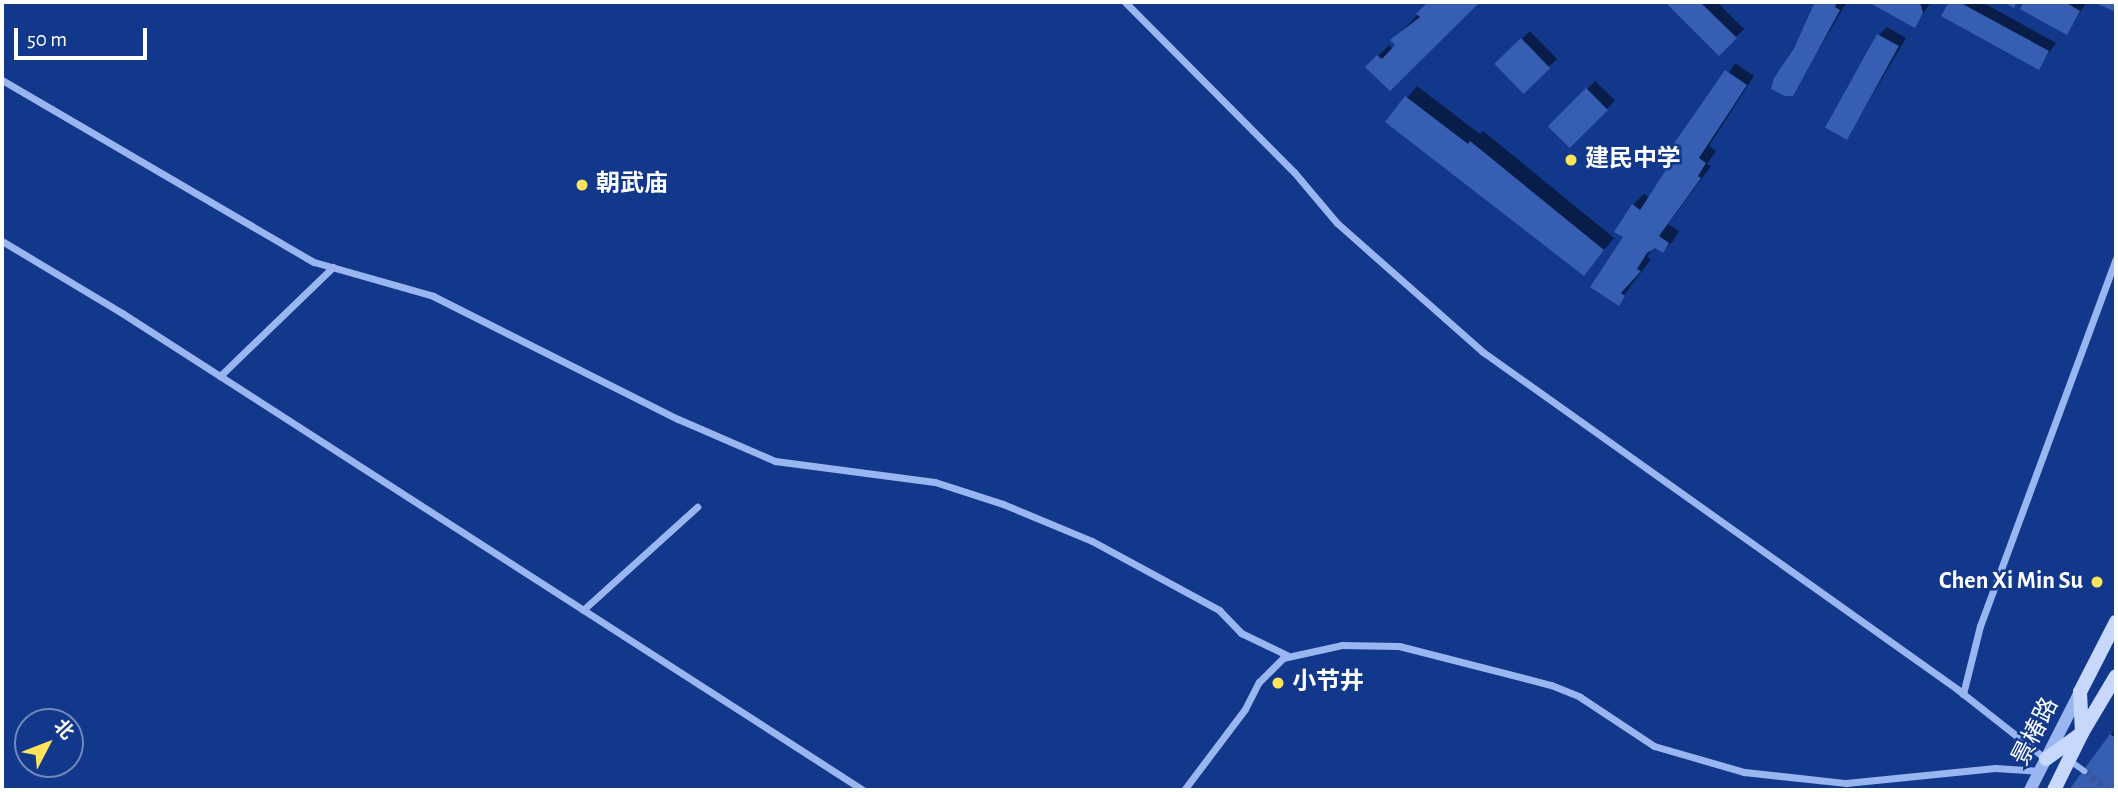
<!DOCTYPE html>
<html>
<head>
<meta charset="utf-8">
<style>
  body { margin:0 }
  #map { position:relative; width:2118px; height:792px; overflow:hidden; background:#12388c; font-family:"Alegreya Sans","Noto Sans SC",sans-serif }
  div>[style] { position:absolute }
  .shadow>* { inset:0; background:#0007; transform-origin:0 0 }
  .building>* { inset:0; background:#365fb3; transform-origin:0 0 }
  .pedestrian-tunnel>* { height:6px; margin-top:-3px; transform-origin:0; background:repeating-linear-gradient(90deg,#36569d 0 6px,transparent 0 9px) }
  .pedestrian>* { height:6px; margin:-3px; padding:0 3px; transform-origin:3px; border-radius:3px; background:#9ab6f1 }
  .minor>* { height:7px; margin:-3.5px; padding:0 3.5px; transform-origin:3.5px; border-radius:3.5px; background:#9ab6f1 }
  .tertiary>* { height:12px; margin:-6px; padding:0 6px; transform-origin:6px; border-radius:6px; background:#9ab6f1 }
  .secondary>* { height:14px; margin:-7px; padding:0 7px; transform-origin:7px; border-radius:7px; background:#c8d8fc }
  .dots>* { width:19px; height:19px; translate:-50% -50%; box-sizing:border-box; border:4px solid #12388c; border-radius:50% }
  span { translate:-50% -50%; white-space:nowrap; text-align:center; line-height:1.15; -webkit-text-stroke:5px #12388c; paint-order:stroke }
  .poi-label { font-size:24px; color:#fff; font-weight:700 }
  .left { translate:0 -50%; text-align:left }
  .right { translate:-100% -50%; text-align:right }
  .street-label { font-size:24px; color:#fff }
  .frame { position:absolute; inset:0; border:4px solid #fff; pointer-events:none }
  .north { position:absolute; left:14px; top:708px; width:70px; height:70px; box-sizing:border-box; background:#12388c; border:2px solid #7188ba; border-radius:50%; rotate:48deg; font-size:19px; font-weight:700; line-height:28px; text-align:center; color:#fff }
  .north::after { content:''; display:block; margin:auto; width:24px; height:32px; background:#ffe45a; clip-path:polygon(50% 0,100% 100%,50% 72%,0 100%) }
  .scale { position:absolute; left:14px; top:28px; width:133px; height:32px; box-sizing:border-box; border:4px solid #fff; border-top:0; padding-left:9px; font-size:21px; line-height:24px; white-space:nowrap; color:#fff; -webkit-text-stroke:5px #12388c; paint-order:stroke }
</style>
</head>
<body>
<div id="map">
  <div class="shadow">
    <div style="clip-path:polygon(1430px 2px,1474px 2px,1390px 89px,1367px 67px,1389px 45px,1394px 49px,1398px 45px,1393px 40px)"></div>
    <div style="clip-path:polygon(1668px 2px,1717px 2px,1744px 29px,1719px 53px)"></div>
    <div style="clip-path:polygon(1821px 2px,1847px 2px,1792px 94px,1775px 78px)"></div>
    <div style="clip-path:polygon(1872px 2px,1931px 2px,1915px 26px)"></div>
    <div style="clip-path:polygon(1951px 2px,1982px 2px,2056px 43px,2038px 68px,1944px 16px)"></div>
    <div style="clip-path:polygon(2026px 2px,2087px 2px,2066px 33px,2023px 8px)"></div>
    <div style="clip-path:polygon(1887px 27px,1906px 38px,1847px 138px,1879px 35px)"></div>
    <div style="left:1530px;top:31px;width:39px;height:47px;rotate:46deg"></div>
    <div style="clip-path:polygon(1735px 63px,1754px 76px,1709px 146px,1716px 151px,1707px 164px,1711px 166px,1668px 224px,1679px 231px,1674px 240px,1663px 251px,1655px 245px,1647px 257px,1651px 259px,1618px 303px,1625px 236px,1633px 205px,1644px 194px,1650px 198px)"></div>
    <div style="left:1595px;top:81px;width:28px;height:64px;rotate:44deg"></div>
    <div style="clip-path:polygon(1417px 86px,1480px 134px,1483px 131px,1614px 238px,1584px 274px,1387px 122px)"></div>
    <div style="clip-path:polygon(2116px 730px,2116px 790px,2071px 790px,2111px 735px)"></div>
  </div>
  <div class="building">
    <div style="clip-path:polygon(1428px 2px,1480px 2px,1390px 91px,1365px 67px,1377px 55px,1382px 59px,1395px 45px,1390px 40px,1420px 17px,1416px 14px)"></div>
    <div style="clip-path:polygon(1665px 2px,1700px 2px,1737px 38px,1719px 56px)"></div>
    <div style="clip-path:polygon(1815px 2px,1837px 2px,1835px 7px,1840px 10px,1793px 96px,1785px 96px,1771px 89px,1774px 78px,1794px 48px)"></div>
    <div style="clip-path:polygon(1868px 2px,1920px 2px,1923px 13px,1915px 28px)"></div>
    <div style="clip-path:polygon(1949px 2px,1959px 2px,2049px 51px,2039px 70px,1941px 16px)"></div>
    <div style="clip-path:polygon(2003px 2px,2017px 2px,2014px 8px)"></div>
    <div style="clip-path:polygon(2024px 2px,2065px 2px,2080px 11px,2067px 35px,2020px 9px)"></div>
    <div style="clip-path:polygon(2093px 2px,2116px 2px,2116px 5px,2114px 11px)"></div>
    <div style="left:1877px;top:34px;width:25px;height:107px;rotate:29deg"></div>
    <div style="left:1521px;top:38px;width:42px;height:37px;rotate:46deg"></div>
    <div style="clip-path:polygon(1725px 70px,1747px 85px,1699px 158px,1706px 163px,1698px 176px,1701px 178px,1659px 236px,1669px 243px,1663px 253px,1655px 248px,1647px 253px,1637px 269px,1641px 271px,1621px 293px,1625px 296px,1619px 306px,1590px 287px,1623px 237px,1614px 232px,1632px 204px,1640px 210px,1666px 170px,1659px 165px)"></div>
    <div style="left:1586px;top:88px;width:31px;height:54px;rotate:45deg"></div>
    <div style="clip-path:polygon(1405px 96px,1468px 144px,1470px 141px,1604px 250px,1584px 276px,1385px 122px)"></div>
    <div style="clip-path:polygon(2110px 734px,2116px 738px,2116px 790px,2069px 790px)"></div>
  </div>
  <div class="pedestrian-tunnel">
    <div style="left:2084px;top:771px;width:31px;rotate:38deg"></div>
  </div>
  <div class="pedestrian">
    <div style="left:2069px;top:760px;width:19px;rotate:36deg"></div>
  </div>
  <div class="minor">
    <div style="left:1125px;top:2px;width:240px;rotate:45.2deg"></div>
    <div style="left:1294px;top:172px;width:67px;rotate:49.9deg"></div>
    <div style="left:1337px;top:223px;width:195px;rotate:41.5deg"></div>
    <div style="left:1483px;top:352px;width:582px;rotate:35.41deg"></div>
    <div style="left:1957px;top:689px;width:113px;rotate:38.2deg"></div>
    <div style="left:2px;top:80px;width:361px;rotate:30.3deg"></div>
    <div style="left:314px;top:262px;width:124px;rotate:15.9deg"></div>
    <div style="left:433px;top:296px;width:274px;rotate:26.7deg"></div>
    <div style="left:678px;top:419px;width:106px;rotate:23.4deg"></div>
    <div style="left:775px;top:461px;width:161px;rotate:7.5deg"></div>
    <div style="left:935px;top:482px;width:71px;rotate:17.9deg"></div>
    <div style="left:1003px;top:504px;width:96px;rotate:22.6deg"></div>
    <div style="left:1092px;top:541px;width:145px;rotate:28.5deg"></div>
    <div style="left:1219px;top:610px;width:32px;rotate:46deg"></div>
    <div style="left:1241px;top:633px;width:51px;rotate:25.6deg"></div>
    <div style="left:2px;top:241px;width:140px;rotate:31deg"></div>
    <div style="left:122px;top:313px;width:881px;rotate:32.77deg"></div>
    <div style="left:220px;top:376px;width:157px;rotate:-44deg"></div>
    <div style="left:583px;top:610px;width:154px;rotate:-42.1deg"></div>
    <div style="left:1963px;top:694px;width:70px;rotate:-76deg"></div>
    <div style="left:1980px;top:626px;width:391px;rotate:-69.7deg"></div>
    <div style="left:1184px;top:790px;width:101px;rotate:-53deg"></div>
    <div style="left:1245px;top:709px;width:30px;rotate:-63deg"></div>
    <div style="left:1259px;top:682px;width:34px;rotate:-45deg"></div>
    <div style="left:1283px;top:658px;width:60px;rotate:-12.4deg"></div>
    <div style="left:1342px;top:645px;width:57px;rotate:1deg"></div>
    <div style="left:1399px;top:646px;width:157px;rotate:14.4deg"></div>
    <div style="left:1551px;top:685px;width:31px;rotate:22deg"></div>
    <div style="left:1580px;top:697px;width:89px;rotate:33.5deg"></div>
    <div style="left:1654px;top:746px;width:94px;rotate:16.1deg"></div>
    <div style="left:1744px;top:772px;width:103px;rotate:6.2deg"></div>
    <div style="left:1846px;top:783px;width:150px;rotate:-5.7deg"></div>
    <div style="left:1995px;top:768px;width:45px;rotate:3.8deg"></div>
  </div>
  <div class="tertiary">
    <div style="left:2030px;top:790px;width:110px;rotate:-63deg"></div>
  </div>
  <div class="secondary">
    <div style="left:2046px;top:759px;width:44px;rotate:-35.8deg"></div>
    <div style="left:2082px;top:733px;width:66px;rotate:-59.2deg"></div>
    <div style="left:2054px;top:790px;width:64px;rotate:-63.8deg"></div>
    <div style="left:2082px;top:733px;width:41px;rotate:-92.8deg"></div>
    <div style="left:2080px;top:692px;width:79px;rotate:-62.8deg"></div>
  </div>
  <div class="dots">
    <div style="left:1571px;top:160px;background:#ffe45a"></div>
    <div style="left:582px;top:185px;background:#ffe45a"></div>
    <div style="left:2097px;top:582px;background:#ffe45a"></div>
    <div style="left:1278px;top:683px;background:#ffe45a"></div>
  </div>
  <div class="poi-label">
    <span class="left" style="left:1585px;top:160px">建民中学</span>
    <span class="left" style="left:596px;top:185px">朝武庙</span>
    <span class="right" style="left:2083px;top:582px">Chen Xi Min Su</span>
    <span class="left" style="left:1292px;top:683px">小节井</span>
  </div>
  <div class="street-label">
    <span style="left:2036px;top:732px;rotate:-63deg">景椿路</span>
  </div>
  <div class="frame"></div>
  <div class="north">北</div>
  <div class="scale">50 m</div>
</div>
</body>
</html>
